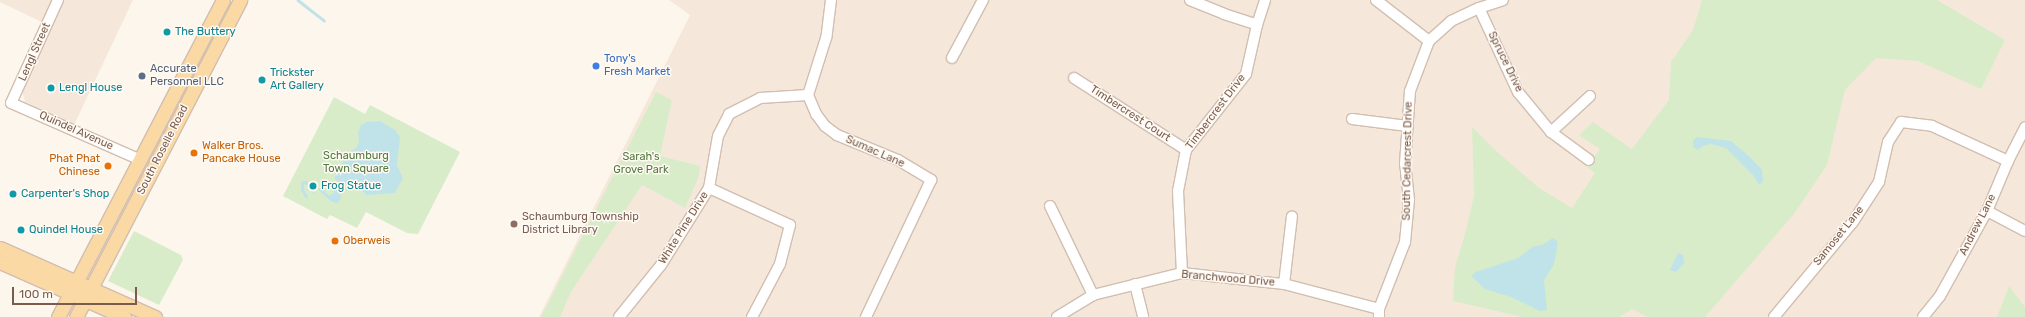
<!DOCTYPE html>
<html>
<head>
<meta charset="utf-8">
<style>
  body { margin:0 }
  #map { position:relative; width:2025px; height:317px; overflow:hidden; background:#fdf6ec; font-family:Rubik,sans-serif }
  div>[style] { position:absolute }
  .residential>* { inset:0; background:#f5e8da }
  .green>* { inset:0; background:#d8ecc9 }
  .water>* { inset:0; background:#bfe3e8 }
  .stream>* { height:2.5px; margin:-1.25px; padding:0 1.25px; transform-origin:1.25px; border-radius:1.25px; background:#bfe3e8 }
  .roads { filter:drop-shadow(1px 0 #d1beb0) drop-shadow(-1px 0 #d1beb0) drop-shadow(0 1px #d1beb0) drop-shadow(0 -1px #d1beb0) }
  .minor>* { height:10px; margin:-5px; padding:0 5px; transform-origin:5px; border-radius:5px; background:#fff }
  .major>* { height:13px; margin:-6.5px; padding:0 6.5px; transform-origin:6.5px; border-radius:6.5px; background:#fbd9a5 }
  .dots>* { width:11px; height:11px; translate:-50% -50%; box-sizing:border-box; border:2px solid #fffaf3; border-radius:50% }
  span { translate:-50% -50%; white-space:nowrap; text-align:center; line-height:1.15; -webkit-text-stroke:3px #fffaf3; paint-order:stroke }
  .culture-label { font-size:11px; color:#0d838f }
  .left { translate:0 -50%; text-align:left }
  .street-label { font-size:11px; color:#7a5c4d }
  .shop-label { font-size:11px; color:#366cbe }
  .service-label { font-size:11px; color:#4e5e75 }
  .food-label { font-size:11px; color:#c56008 }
  .right { translate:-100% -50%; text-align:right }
  .park-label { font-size:11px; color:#537a41 }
  .education-label { font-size:11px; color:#785e54 }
  .scale { position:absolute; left:12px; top:287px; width:125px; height:18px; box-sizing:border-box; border:2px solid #7a5c4d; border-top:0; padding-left:5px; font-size:12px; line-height:14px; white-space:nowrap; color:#7a5c4d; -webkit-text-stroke:3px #fffaf3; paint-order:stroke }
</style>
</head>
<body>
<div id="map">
  <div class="residential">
    <div style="clip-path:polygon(0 0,133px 0,74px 125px,25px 102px,22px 91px,50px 26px,0 2px)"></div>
    <div style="clip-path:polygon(669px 0,2025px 0,2025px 317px,539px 317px,690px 15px)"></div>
  </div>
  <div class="green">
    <div style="clip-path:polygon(1702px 0,1937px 0,2005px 40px,1981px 89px,1918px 61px,1876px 58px,1845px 90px,1827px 165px,1794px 214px,1705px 317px,1647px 317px,1632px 309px,1619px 317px,1522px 317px,1453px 301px,1455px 267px,1465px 234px,1474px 196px,1472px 127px,1494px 149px,1539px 188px,1572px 208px,1595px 173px,1587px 167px,1600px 149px,1579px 135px,1593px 122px,1632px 149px,1669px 100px,1671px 62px,1693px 30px)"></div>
    <div style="clip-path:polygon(656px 92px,672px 100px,660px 156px,700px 166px,698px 179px,685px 208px,642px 185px,571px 292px,560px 317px,541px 317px)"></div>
    <div style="clip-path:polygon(334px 97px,365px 114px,370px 105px,460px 152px,418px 234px,407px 233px,366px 212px,357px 228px,330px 215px,327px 219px,283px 196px)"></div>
    <div style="clip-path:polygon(134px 231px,181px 255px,183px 260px,159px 305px,108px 281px)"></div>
    <div style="clip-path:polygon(2009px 286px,2025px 307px,2025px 317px,1997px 317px)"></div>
  </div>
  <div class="water">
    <div style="clip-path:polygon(380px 121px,395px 130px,400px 137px,397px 165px,403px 178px,395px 193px,367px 195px,353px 184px,341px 183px,334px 179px,347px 154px,356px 148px,359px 142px,358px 133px,361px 125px,367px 122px)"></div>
    <div style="clip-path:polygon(1697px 137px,1731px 141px,1750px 157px,1762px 170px,1763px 181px,1759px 185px,1753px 175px,1726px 148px,1711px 144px,1703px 146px,1698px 150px,1693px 147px,1693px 140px)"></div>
    <div style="clip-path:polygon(336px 193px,340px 194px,341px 197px,339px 202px,335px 203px,328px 198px,329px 195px)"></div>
    <div style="clip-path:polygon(1553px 238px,1558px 242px,1554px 264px,1544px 280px,1547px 310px,1540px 311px,1511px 297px,1485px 289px,1471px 276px,1476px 272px,1518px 258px,1534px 246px,1542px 245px)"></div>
    <div style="clip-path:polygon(1678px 253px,1683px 255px,1684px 263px,1676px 272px,1670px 270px)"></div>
  </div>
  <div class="stream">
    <div style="left:298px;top:0;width:33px;rotate:38deg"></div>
    <div style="left:335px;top:188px;width:6px;rotate:81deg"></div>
    <div style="left:320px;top:189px;width:15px;rotate:42deg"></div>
    <div style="left:306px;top:197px;width:9px;rotate:-117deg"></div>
    <div style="left:302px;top:189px;width:6px;rotate:-90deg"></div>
    <div style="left:302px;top:183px;width:4px;rotate:-14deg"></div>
    <div style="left:306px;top:182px;width:11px;rotate:52deg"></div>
  </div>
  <div class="roads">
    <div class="minor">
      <div style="left:58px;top:0;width:113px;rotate:114.5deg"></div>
      <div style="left:11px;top:103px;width:142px;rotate:23.7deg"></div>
      <div style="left:831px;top:0;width:38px;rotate:97deg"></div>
      <div style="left:826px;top:38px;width:60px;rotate:107.5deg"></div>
      <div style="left:808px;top:95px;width:21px;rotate:67deg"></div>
      <div style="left:816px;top:114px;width:15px;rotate:53deg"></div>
      <div style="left:825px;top:126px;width:15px;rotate:37deg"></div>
      <div style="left:837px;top:135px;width:66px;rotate:22.3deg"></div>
      <div style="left:898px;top:160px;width:39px;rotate:31deg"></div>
      <div style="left:931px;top:180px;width:152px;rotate:115.4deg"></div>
      <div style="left:1190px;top:0;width:37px;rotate:22deg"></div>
      <div style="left:1224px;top:14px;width:35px;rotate:18deg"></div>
      <div style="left:1376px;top:0;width:67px;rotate:37.7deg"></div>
      <div style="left:1479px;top:8px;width:93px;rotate:65.1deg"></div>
      <div style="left:1518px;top:92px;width:52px;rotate:50.5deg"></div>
      <div style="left:1551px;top:132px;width:47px;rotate:36.4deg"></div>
      <div style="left:952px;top:58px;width:66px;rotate:-61.9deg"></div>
      <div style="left:1074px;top:78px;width:133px;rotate:32.7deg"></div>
      <div style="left:1352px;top:119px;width:56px;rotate:7.1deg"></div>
      <div style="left:1551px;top:132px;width:53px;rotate:-42.7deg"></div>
      <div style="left:709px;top:188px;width:89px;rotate:24.6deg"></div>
      <div style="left:790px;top:225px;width:40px;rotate:104.4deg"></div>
      <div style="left:780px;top:264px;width:60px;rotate:117.8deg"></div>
      <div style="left:1050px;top:206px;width:99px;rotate:64.2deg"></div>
      <div style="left:1987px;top:211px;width:43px;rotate:27.8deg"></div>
      <div style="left:1182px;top:273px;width:82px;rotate:-92.8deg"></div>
      <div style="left:1178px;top:191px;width:42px;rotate:-79deg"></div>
      <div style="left:1186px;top:150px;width:97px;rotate:-51.7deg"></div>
      <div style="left:1246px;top:74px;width:50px;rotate:-77.3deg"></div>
      <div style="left:1257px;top:25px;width:26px;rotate:-72deg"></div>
      <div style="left:1135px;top:284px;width:34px;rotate:76deg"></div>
      <div style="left:1284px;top:284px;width:68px;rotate:-83.3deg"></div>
      <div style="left:619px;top:317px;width:67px;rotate:-51.1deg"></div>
      <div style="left:661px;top:265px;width:91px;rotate:-58.1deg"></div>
      <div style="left:709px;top:188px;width:53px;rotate:-80.2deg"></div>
      <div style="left:718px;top:136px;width:25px;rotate:-63deg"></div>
      <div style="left:729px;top:114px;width:35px;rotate:-27deg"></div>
      <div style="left:760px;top:98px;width:48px;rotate:-3.6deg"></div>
      <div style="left:1057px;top:317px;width:42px;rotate:-31.4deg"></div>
      <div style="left:1093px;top:295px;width:92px;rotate:-13.9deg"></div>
      <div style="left:1182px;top:273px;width:103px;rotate:6.2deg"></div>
      <div style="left:1284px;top:284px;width:98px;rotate:14.7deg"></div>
      <div style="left:1379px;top:317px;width:8px;rotate:-90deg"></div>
      <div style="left:1379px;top:309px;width:72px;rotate:-68.8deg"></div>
      <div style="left:1405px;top:242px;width:42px;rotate:-84.6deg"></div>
      <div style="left:1409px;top:200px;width:36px;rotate:-96deg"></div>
      <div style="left:1405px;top:164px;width:73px;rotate:-86.1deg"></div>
      <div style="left:1410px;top:91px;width:53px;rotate:-69.2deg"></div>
      <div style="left:1429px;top:41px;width:30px;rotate:-42deg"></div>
      <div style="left:1451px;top:21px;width:31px;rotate:-25deg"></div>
      <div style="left:1479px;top:8px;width:25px;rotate:-18deg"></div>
      <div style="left:1774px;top:317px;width:124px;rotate:-50.3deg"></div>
      <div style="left:1853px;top:222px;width:48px;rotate:-57deg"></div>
      <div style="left:1879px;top:182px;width:41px;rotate:-77.3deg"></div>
      <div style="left:1888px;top:142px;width:24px;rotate:-57deg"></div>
      <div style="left:1901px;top:122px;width:31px;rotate:7deg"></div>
      <div style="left:1932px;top:126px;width:84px;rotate:24.7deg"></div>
      <div style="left:1923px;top:317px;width:27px;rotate:-51deg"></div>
      <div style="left:1940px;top:296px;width:97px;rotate:-61.1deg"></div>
      <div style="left:1987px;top:211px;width:54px;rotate:-67.2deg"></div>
      <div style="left:2008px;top:161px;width:38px;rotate:-63deg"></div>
    </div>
    <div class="major">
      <div style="left:0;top:248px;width:170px;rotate:24deg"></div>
      <div style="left:0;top:262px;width:136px;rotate:23.9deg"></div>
      <div style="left:58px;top:317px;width:357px;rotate:-62.5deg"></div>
      <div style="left:76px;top:317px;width:357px;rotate:-62.6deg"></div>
    </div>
  </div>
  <div class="dots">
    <div style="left:167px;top:32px;background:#0f9aa8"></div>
    <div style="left:596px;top:66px;background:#3f7fe0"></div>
    <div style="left:142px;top:76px;background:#5c6f8a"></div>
    <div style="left:262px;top:80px;background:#0f9aa8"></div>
    <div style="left:51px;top:88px;background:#0f9aa8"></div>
    <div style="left:194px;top:153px;background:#e8710a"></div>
    <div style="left:108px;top:166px;background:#e8710a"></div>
    <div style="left:313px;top:186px;background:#0f9aa8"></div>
    <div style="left:13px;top:194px;background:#0f9aa8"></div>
    <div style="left:514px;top:224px;background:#8d6e63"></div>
    <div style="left:21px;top:230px;background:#0f9aa8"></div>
    <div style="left:335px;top:241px;background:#e8710a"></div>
  </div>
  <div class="culture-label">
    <span class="left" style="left:175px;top:32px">The Buttery</span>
    <span class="left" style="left:270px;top:80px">Trickster<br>Art Gallery</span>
    <span class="left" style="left:59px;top:88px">Lengl House</span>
    <span class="left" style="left:321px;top:186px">Frog Statue</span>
    <span class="left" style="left:21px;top:194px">Carpenter's Shop</span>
    <span class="left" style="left:29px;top:230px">Quindel House</span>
  </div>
  <div class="street-label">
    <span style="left:35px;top:52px;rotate:-66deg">Lengl Street</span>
    <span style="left:1505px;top:62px;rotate:64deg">Spruce Drive</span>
    <span style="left:1216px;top:112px;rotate:-53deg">Timbercrest Drive</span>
    <span style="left:1130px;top:114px;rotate:33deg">Timbercrest Court</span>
    <span style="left:76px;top:131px;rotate:24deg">Quindel Avenue</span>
    <span style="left:163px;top:150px;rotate:-63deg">South Roselle Road</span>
    <span style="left:875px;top:152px;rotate:24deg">Sumac Lane</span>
    <span style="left:1408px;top:161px;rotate:-89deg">South Cedarcrest Drive</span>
    <span style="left:1978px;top:225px;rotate:-63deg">Andrew Lane</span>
    <span style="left:684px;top:228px;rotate:-58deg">White Pine Drive</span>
    <span style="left:1839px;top:236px;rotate:-51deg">Samoset Lane</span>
    <span style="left:1228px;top:279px;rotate:5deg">Branchwood Drive</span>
  </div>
  <div class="shop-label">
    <span class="left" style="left:604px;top:66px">Tony's<br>Fresh Market</span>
  </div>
  <div class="service-label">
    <span class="left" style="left:150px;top:76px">Accurate<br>Personnel LLC</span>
  </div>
  <div class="food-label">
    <span class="left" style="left:202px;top:153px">Walker Bros.<br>Pancake House</span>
    <span class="right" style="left:100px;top:166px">Phat Phat<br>Chinese</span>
    <span class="left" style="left:343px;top:241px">Oberweis</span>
  </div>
  <div class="park-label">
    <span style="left:356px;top:163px">Schaumburg<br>Town Square</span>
    <span style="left:641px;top:164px">Sarah's<br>Grove Park</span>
  </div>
  <div class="education-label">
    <span class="left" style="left:522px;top:224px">Schaumburg Township<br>District Library</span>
  </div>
  <div class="scale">100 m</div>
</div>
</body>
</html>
